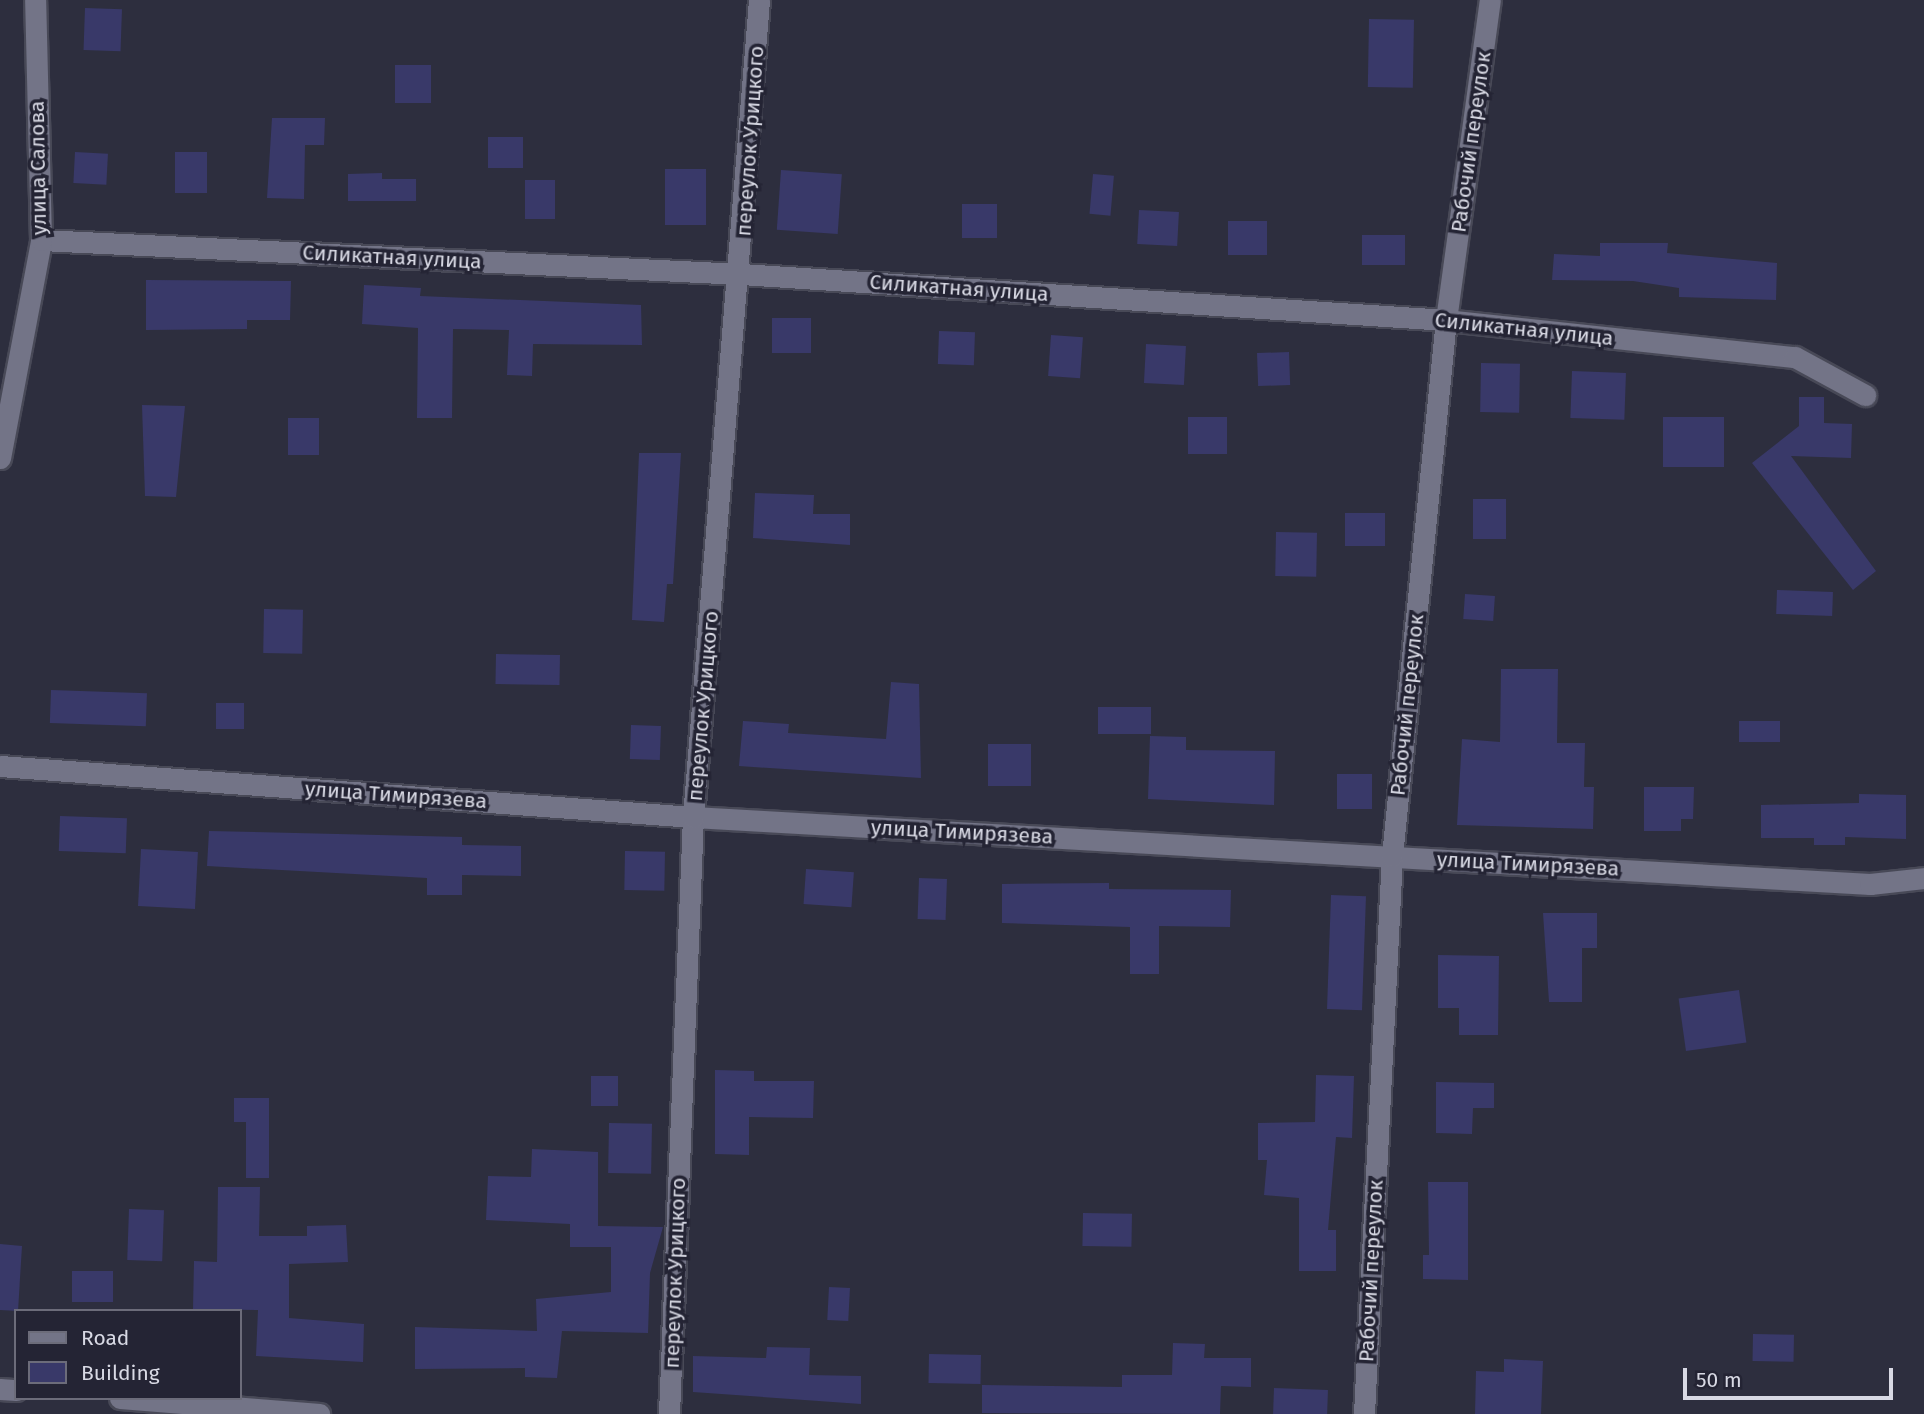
<!DOCTYPE html>
<html>
<head>
<meta charset="utf-8">
<style>
  body { margin:0 }
  #map { position:relative; width:1924px; height:1414px; overflow:hidden; background:#2d2e3e; font-family:"Fira Sans",sans-serif }
  div>[style] { position:absolute }
  .building>* { inset:0; background:#393969; transform-origin:0 0 }
  .roads { filter:drop-shadow(2px 0 #484957) drop-shadow(-2px 0 #484957) drop-shadow(0 2px #484957) drop-shadow(0 -2px #484957) }
  .minor>* { height:21px; margin:-10.5px; padding:0 10.5px; transform-origin:10.5px; border-radius:10.5px; background:#737487 }
  span { translate:-50% -50%; white-space:nowrap; text-align:center; line-height:1.15; -webkit-text-stroke:7px #242434; paint-order:stroke }
  .street-label { font-size:21px; color:#d8d9e4 }
  .legend { position:absolute; left:14px; top:1309px; width:228px; height:91px; box-sizing:border-box; background:#242434; border:2px solid #6c6c7a; margin:0; padding:9px 12px; list-style:none; font-size:21px; color:#d8d9e4 }
  .legend li { display:flex; align-items:center; gap:14px; height:35px }
  .legend b { width:35px; border:2px solid #6c6c7a }
  .scale { position:absolute; left:1683px; top:1368px; width:210px; height:32px; box-sizing:border-box; border:4px solid #d8d9e4; border-top:0; padding-left:9px; font-size:21px; line-height:24px; white-space:nowrap; color:#d8d9e4; -webkit-text-stroke:5px #242434; paint-order:stroke }
</style>
</head>
<body>
<div id="map">
  <div class="building">
    <div style="left:85px;top:8px;width:37px;height:42px;rotate:2deg"></div>
    <div style="left:1369px;top:19px;width:45px;height:68px;rotate:1deg"></div>
    <div style="left:431px;top:65px;width:38px;height:36px;rotate:90deg"></div>
    <div style="clip-path:polygon(272px 118px,325px 118px,324px 145px,305px 145px,304px 199px,267px 198px)"></div>
    <div style="left:488px;top:137px;width:35px;height:31px"></div>
    <div style="left:75px;top:152px;width:33px;height:31px;rotate:3deg"></div>
    <div style="left:175px;top:152px;width:32px;height:41px"></div>
    <div style="left:665px;top:169px;width:41px;height:56px"></div>
    <div style="left:781px;top:170px;width:61px;height:60px;rotate:4deg"></div>
    <div style="clip-path:polygon(382px 173px,382px 179px,416px 179px,416px 201px,348px 201px,348px 174px)"></div>
    <div style="left:1093px;top:174px;width:21px;height:40px;rotate:5deg"></div>
    <div style="left:555px;top:180px;width:39px;height:30px;rotate:90deg"></div>
    <div style="left:962px;top:204px;width:35px;height:34px"></div>
    <div style="left:1139px;top:210px;width:40px;height:34px;rotate:3deg"></div>
    <div style="left:1228px;top:221px;width:39px;height:34px"></div>
    <div style="left:1362px;top:235px;width:43px;height:30px"></div>
    <div style="clip-path:polygon(1600px 243px,1668px 243px,1667px 253px,1777px 263px,1776px 300px,1679px 297px,1679px 288px,1633px 281px,1552px 280px,1554px 254px,1600px 256px)"></div>
    <div style="clip-path:polygon(146px 280px,291px 281px,290px 320px,247px 320px,247px 329px,146px 330px)"></div>
    <div style="clip-path:polygon(364px 285px,421px 288px,420px 296px,641px 305px,642px 345px,533px 344px,532px 376px,507px 375px,509px 330px,453px 329px,452px 418px,417px 418px,418px 328px,362px 324px)"></div>
    <div style="left:772px;top:318px;width:39px;height:35px"></div>
    <div style="left:939px;top:331px;width:36px;height:33px;rotate:2deg"></div>
    <div style="left:1051px;top:335px;width:32px;height:41px;rotate:4deg"></div>
    <div style="left:1146px;top:344px;width:40px;height:39px;rotate:3deg"></div>
    <div style="left:1289px;top:352px;width:33px;height:32px;rotate:88deg"></div>
    <div style="left:1481px;top:363px;width:39px;height:49px;rotate:1deg"></div>
    <div style="left:1572px;top:371px;width:54px;height:47px;rotate:2deg"></div>
    <div style="clip-path:polygon(1799px 397px,1824px 397px,1824px 423px,1852px 424px,1851px 458px,1791px 456px,1876px 571px,1853px 590px,1752px 463px,1799px 426px)"></div>
    <div style="clip-path:polygon(142px 405px,185px 406px,176px 497px,145px 496px)"></div>
    <div style="left:1188px;top:417px;width:39px;height:37px"></div>
    <div style="left:1663px;top:417px;width:61px;height:50px"></div>
    <div style="left:288px;top:418px;width:31px;height:37px"></div>
    <div style="clip-path:polygon(639px 453px,681px 453px,673px 584px,667px 584px,664px 622px,632px 620px)"></div>
    <div style="clip-path:polygon(755px 493px,814px 495px,813px 514px,850px 514px,850px 545px,753px 538px)"></div>
    <div style="left:1473px;top:499px;width:33px;height:40px"></div>
    <div style="left:1385px;top:513px;width:33px;height:40px;rotate:90deg"></div>
    <div style="left:1276px;top:532px;width:41px;height:44px;rotate:1deg"></div>
    <div style="left:1777px;top:590px;width:56px;height:24px;rotate:2deg"></div>
    <div style="left:1465px;top:594px;width:30px;height:25px;rotate:4deg"></div>
    <div style="left:264px;top:609px;width:39px;height:44px;rotate:1deg"></div>
    <div style="left:496px;top:654px;width:64px;height:30px;rotate:1deg"></div>
    <div style="clip-path:polygon(1501px 669px,1558px 669px,1557px 743px,1585px 743px,1584px 787px,1594px 787px,1593px 829px,1457px 825px,1462px 739px,1500px 742px)"></div>
    <div style="clip-path:polygon(891px 682px,919px 684px,921px 778px,739px 766px,743px 721px,789px 724px,788px 733px,886px 739px)"></div>
    <div style="left:51px;top:690px;width:96px;height:33px;rotate:2deg"></div>
    <div style="left:216px;top:703px;width:28px;height:26px"></div>
    <div style="left:1098px;top:707px;width:53px;height:27px"></div>
    <div style="left:1739px;top:721px;width:41px;height:21px"></div>
    <div style="left:631px;top:725px;width:30px;height:34px;rotate:2deg"></div>
    <div style="clip-path:polygon(1150px 736px,1186px 737px,1186px 750px,1275px 751px,1274px 805px,1148px 799px)"></div>
    <div style="left:988px;top:744px;width:43px;height:42px"></div>
    <div style="left:1337px;top:774px;width:35px;height:35px"></div>
    <div style="clip-path:polygon(1644px 787px,1694px 787px,1693px 819px,1681px 819px,1681px 831px,1644px 831px)"></div>
    <div style="clip-path:polygon(1859px 794px,1906px 795px,1906px 839px,1845px 837px,1845px 845px,1814px 845px,1814px 838px,1761px 838px,1761px 805px,1859px 803px)"></div>
    <div style="left:60px;top:816px;width:67px;height:35px;rotate:2deg"></div>
    <div style="clip-path:polygon(209px 831px,462px 837px,462px 845px,521px 846px,521px 876px,462px 875px,462px 895px,427px 895px,427px 878px,207px 866px)"></div>
    <div style="left:141px;top:849px;width:57px;height:57px;rotate:3deg"></div>
    <div style="left:625px;top:851px;width:40px;height:39px;rotate:1deg"></div>
    <div style="left:806px;top:869px;width:48px;height:35px;rotate:4deg"></div>
    <div style="left:919px;top:878px;width:28px;height:41px;rotate:2deg"></div>
    <div style="clip-path:polygon(1109px 883px,1109px 889px,1231px 890px,1230px 927px,1159px 926px,1159px 974px,1130px 974px,1130px 927px,1002px 923px,1002px 884px)"></div>
    <div style="left:1331px;top:895px;width:35px;height:114px;rotate:2deg"></div>
    <div style="clip-path:polygon(1543px 913px,1597px 913px,1597px 948px,1582px 948px,1582px 1002px,1549px 1002px)"></div>
    <div style="clip-path:polygon(1438px 955px,1499px 956px,1498px 1035px,1459px 1035px,1459px 1008px,1438px 1008px)"></div>
    <div style="left:1739px;top:990px;width:53px;height:61px;rotate:82deg"></div>
    <div style="clip-path:polygon(715px 1070px,754px 1071px,754px 1081px,814px 1081px,813px 1118px,749px 1117px,749px 1155px,715px 1154px)"></div>
    <div style="clip-path:polygon(1316px 1075px,1354px 1076px,1352px 1138px,1336px 1137px,1328px 1230px,1336px 1230px,1336px 1271px,1299px 1271px,1299px 1198px,1264px 1195px,1267px 1160px,1258px 1160px,1258px 1123px,1315px 1122px)"></div>
    <div style="left:591px;top:1076px;width:27px;height:30px"></div>
    <div style="clip-path:polygon(1436px 1082px,1494px 1083px,1494px 1108px,1473px 1108px,1472px 1134px,1436px 1133px)"></div>
    <div style="clip-path:polygon(234px 1098px,269px 1098px,269px 1178px,246px 1178px,246px 1122px,234px 1122px)"></div>
    <div style="left:609px;top:1123px;width:43px;height:50px;rotate:1deg"></div>
    <div style="clip-path:polygon(532px 1149px,598px 1152px,598px 1226px,663px 1227px,650px 1273px,648px 1333px,562px 1331px,557px 1378px,525px 1377px,525px 1368px,415px 1369px,415px 1327px,537px 1331px,536px 1299px,611px 1292px,611px 1247px,570px 1247px,570px 1224px,486px 1220px,488px 1176px,531px 1177px)"></div>
    <div style="clip-path:polygon(1428px 1182px,1468px 1182px,1468px 1280px,1423px 1279px,1423px 1255px,1429px 1255px)"></div>
    <div style="clip-path:polygon(218px 1187px,260px 1187px,259px 1236px,307px 1236px,307px 1226px,346px 1225px,348px 1262px,289px 1264px,289px 1318px,364px 1324px,363px 1362px,256px 1356px,258px 1310px,193px 1309px,194px 1261px,217px 1262px)"></div>
    <div style="left:129px;top:1209px;width:35px;height:51px;rotate:2deg"></div>
    <div style="left:1083px;top:1213px;width:49px;height:33px;rotate:1deg"></div>
    <div style="clip-path:polygon(0 1244px,22px 1246px,18px 1311px,0 1310px)"></div>
    <div style="left:72px;top:1271px;width:41px;height:31px"></div>
    <div style="left:829px;top:1287px;width:21px;height:33px;rotate:3deg"></div>
    <div style="left:1753px;top:1334px;width:41px;height:27px;rotate:1deg"></div>
    <div style="clip-path:polygon(1173px 1343px,1205px 1344px,1204px 1358px,1251px 1358px,1251px 1387px,1221px 1386px,1220px 1414px,982px 1413px,982px 1385px,1122px 1387px,1122px 1375px,1172px 1375px)"></div>
    <div style="clip-path:polygon(767px 1347px,810px 1348px,809px 1375px,861px 1376px,861px 1404px,693px 1392px,693px 1356px,766px 1358px)"></div>
    <div style="left:929px;top:1354px;width:52px;height:29px;rotate:1deg"></div>
    <div style="clip-path:polygon(1504px 1359px,1543px 1361px,1541px 1414px,1475px 1414px,1476px 1371px,1504px 1372px)"></div>
    <div style="left:1274px;top:1388px;width:54px;height:26px;rotate:2deg"></div>
  </div>
  <div class="roads">
    <div class="minor">
      <div style="left:41px;top:240px;width:701px;rotate:2.78deg"></div>
      <div style="left:741px;top:274px;width:706px;rotate:3.73deg"></div>
      <div style="left:1446px;top:320px;width:351px;rotate:6.1deg"></div>
      <div style="left:1795px;top:357px;width:80px;rotate:28.5deg"></div>
      <div style="left:0;top:458px;width:222px;rotate:-79.3deg"></div>
      <div style="left:41px;top:240px;width:240px;rotate:-91.4deg"></div>
      <div style="left:0;top:766px;width:695px;rotate:4.21deg"></div>
      <div style="left:693px;top:817px;width:1179px;rotate:3.26deg"></div>
      <div style="left:1870px;top:884px;width:54px;rotate:-6.3deg"></div>
      <div style="left:0;top:1389px;width:16px;rotate:4deg"></div>
      <div style="left:120px;top:1398px;width:200px;rotate:4.6deg"></div>
      <div style="left:669px;top:1414px;width:597px;rotate:-87.7deg"></div>
      <div style="left:693px;top:817px;width:820px;rotate:-85.38deg"></div>
      <div style="left:1364px;top:1414px;width:559px;rotate:-87.13deg"></div>
      <div style="left:1392px;top:856px;width:539px;rotate:-84.25deg"></div>
      <div style="left:1446px;top:320px;width:323px;rotate:-82.2deg"></div>
    </div>
  </div>
  <div class="street-label">
    <span style="left:750px;top:141px;rotate:-86deg">переулок Урицкого</span>
    <span style="left:1471px;top:142px;rotate:-82deg">Рабочий переулок</span>
    <span style="left:38px;top:168px;rotate:-91deg">улица Салова</span>
    <span style="left:392px;top:257px;rotate:3deg">Силикатная улица</span>
    <span style="left:959px;top:288px;rotate:4deg">Силикатная улица</span>
    <span style="left:1524px;top:329px;rotate:6deg">Силикатная улица</span>
    <span style="left:1407px;top:705px;rotate:-84deg">Рабочий переулок</span>
    <span style="left:703px;top:706px;rotate:-85deg">переулок Урицкого</span>
    <span style="left:396px;top:795px;rotate:4deg">улица Тимирязева</span>
    <span style="left:962px;top:832px;rotate:3deg">улица Тимирязева</span>
    <span style="left:1528px;top:864px;rotate:3deg">улица Тимирязева</span>
    <span style="left:1371px;top:1271px;rotate:-87deg">Рабочий переулок</span>
    <span style="left:675px;top:1273px;rotate:-88deg">переулок Урицкого</span>
  </div>
  <ul class="legend">
  <li><b style="height:9px;background:#737487"></b>Road</li>
  <li><b style="height:19px;background:#393969"></b>Building</li>
  </ul>
  <div class="scale">50 m</div>
</div>
</body>
</html>
